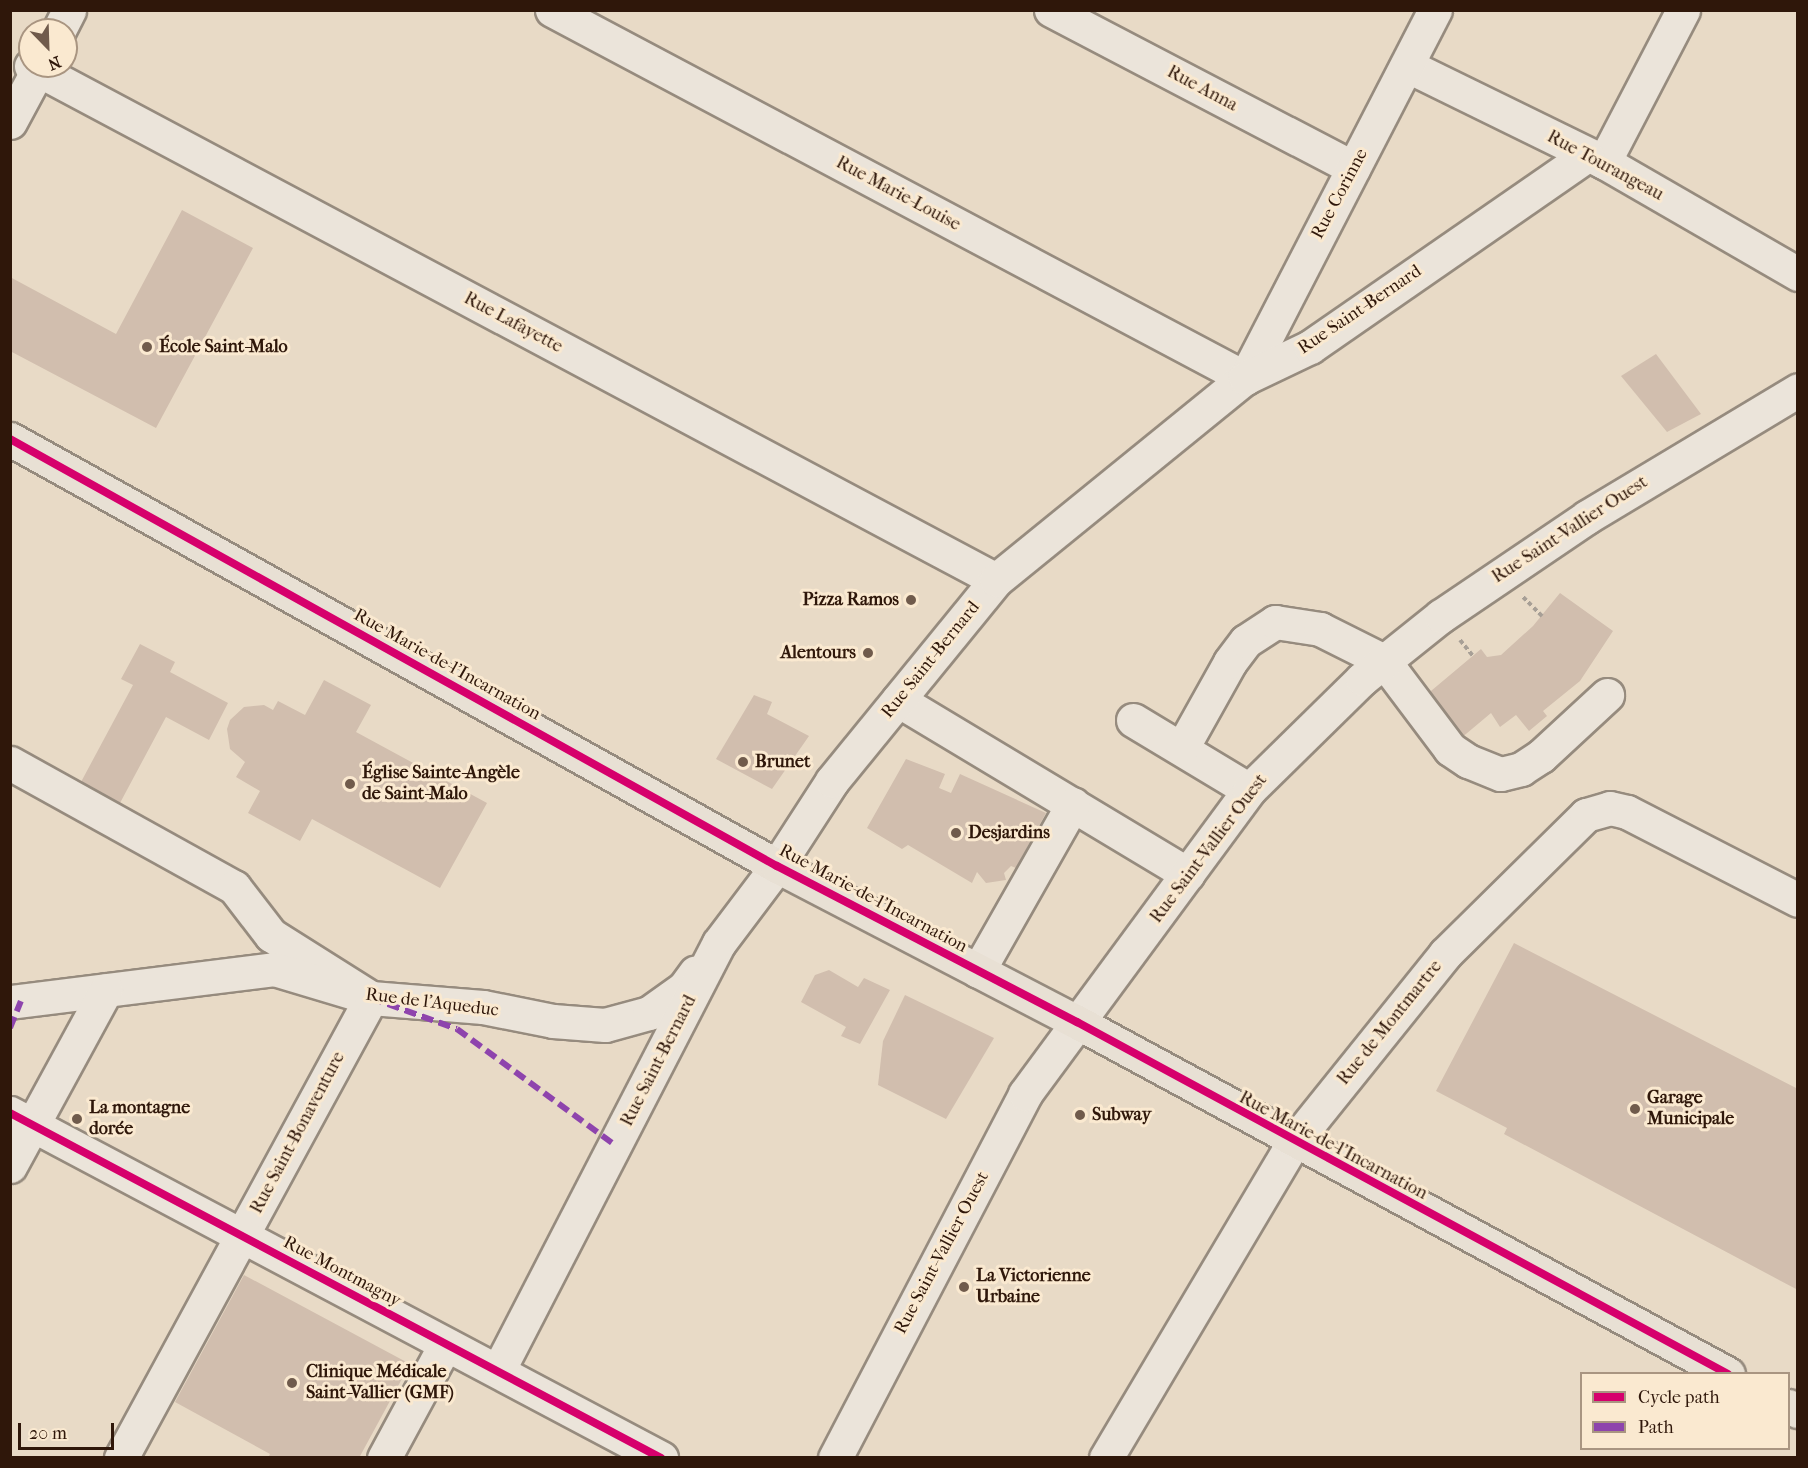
<!DOCTYPE html>
<html>
<head>
<meta charset="utf-8">
<style>
  body { margin:0 }
  #map { position:relative; width:1808px; height:1468px; overflow:hidden; background:#e8dac6; font-family:"IM FELL French Canon",serif }
  div>[style] { position:absolute }
  .building>* { inset:0; background:#d1beae }
  .path>* { height:4px; margin-top:-2px; transform-origin:0; background:repeating-linear-gradient(90deg,#a79f96 0 4.5px,transparent 0 7.5px) }
  .roads { filter:drop-shadow(2px 0 #968b7e) drop-shadow(-2px 0 #968b7e) drop-shadow(0 2px #968b7e) drop-shadow(0 -2px #968b7e) }
  .minor>* { height:33px; margin:-16.5px; padding:0 16.5px; transform-origin:16.5px; border-radius:16.5px; background:#ebe4da }
  .major>* { height:33px; margin:-16.5px; padding:0 16.5px; transform-origin:16.5px; border-radius:16.5px; background:#e8e0d4 }
  .quiet>* { height:6px; margin-top:-3px; transform-origin:0; background:repeating-linear-gradient(90deg,#8e44ad 0 12px,transparent 0 18px) }
  .cycleway>* { height:8px; margin:-4px; padding:0 4px; transform-origin:4px; border-radius:4px; background:#d6006c }
  .dots>* { width:16px; height:16px; translate:-50% -50%; box-sizing:border-box; border:3px solid #fae9d0; border-radius:50% }
  span { translate:-50% -50%; white-space:nowrap; text-align:center; line-height:1.15; -webkit-text-stroke:6px #fae9d0; paint-order:stroke }
  .street-label { font-size:18px; color:#2f170a }
  .poi-label { font-size:18px; color:#2f170a; font-weight:700 }
  .left { translate:0 -50%; text-align:left }
  .right { translate:-100% -50%; text-align:right }
  .frame { position:absolute; inset:0; border:12px solid #2f170a; pointer-events:none }
  .legend { position:absolute; left:1580px; top:1372px; width:210px; height:78px; box-sizing:border-box; background:#fae9d0; border:2px solid #a99581; margin:0; padding:8px 10px; list-style:none; font-size:18px; color:#2f170a }
  .legend li { display:flex; align-items:center; gap:12px; height:30px }
  .legend b { width:30px; border:2px solid #a99581 }
  .north { position:absolute; left:18px; top:18px; width:60px; height:60px; box-sizing:border-box; background:#fae9d0; border:2px solid #a99581; border-radius:50%; rotate:157deg; font-size:16px; font-weight:700; line-height:24px; text-align:center; color:#2f170a }
  .north::after { content:''; display:block; margin:auto; width:21px; height:27px; background:#705b4c; clip-path:polygon(50% 0,100% 100%,50% 72%,0 100%) }
  .scale { position:absolute; left:18px; top:1423px; width:96px; height:27px; box-sizing:border-box; border:3px solid #2f170a; border-top:0; padding-left:8px; font-size:18px; line-height:21px; white-space:nowrap; color:#2f170a; -webkit-text-stroke:4px #fae9d0; paint-order:stroke }
</style>
</head>
<body>
<div id="map">
  <div class="building">
    <div style="clip-path:polygon(182px 210px,253px 248px,156px 428px,10px 351px,10px 277px,116px 334px)"></div>
    <div style="clip-path:polygon(1656px 354px,1701px 414px,1667px 432px,1621px 376px)"></div>
    <div style="clip-path:polygon(1560px 593px,1613px 631px,1580px 681px,1543px 711px,1547px 716px,1529px 731px,1516px 715px,1500px 727px,1491px 713px,1460px 739px,1425px 696px,1481px 649px,1487px 657px,1501px 655px,1533px 626px)"></div>
    <div style="clip-path:polygon(140px 644px,175px 662px,170px 672px,228px 703px,209px 740px,166px 717px,120px 803px,81px 782px,133px 685px,121px 679px)"></div>
    <div style="clip-path:polygon(324px 680px,371px 705px,356px 732px,487px 803px,440px 888px,312px 819px,300px 841px,248px 813px,260px 791px,236px 777px,245px 762px,230px 749px,227px 729px,230px 720px,244px 707px,264px 705px,273px 710px,278px 701px,305px 715px)"></div>
    <div style="clip-path:polygon(754px 695px,772px 702px,767px 714px,809px 736px,772px 789px,716px 759px)"></div>
    <div style="clip-path:polygon(906px 759px,945px 774px,939px 788px,951px 793px,960px 774px,1046px 813px,1016px 868px,1011px 866px,1004px 873px,1006px 880px,986px 883px,977px 872px,972px 883px,908px 845px,902px 849px,867px 828px)"></div>
    <div style="clip-path:polygon(1514px 943px,1798px 1089px,1798px 1290px,1504px 1134px,1507px 1128px,1436px 1091px)"></div>
    <div style="clip-path:polygon(829px 970px,858px 987px,864px 978px,890px 990px,860px 1044px,841px 1036px,846px 1027px,801px 1002px,815px 975px)"></div>
    <div style="clip-path:polygon(905px 995px,994px 1038px,946px 1119px,878px 1085px,883px 1041px)"></div>
    <div style="clip-path:polygon(244px 1275px,410px 1364px,359px 1458px,268px 1458px,270px 1454px,175px 1402px)"></div>
  </div>
  <div class="path">
    <div style="left:1523px;top:597px;width:27px;rotate:45deg"></div>
    <div style="left:1460px;top:640px;width:21px;rotate:51deg"></div>
  </div>
  <div class="roads">
    <div class="minor">
      <div style="left:552px;top:10px;width:785px;rotate:27.97deg"></div>
      <div style="left:1051px;top:10px;width:341px;rotate:27.6deg"></div>
      <div style="left:59px;top:30px;width:22px;rotate:-63deg"></div>
      <div style="left:31px;top:66px;width:1093px;rotate:28.04deg"></div>
      <div style="left:1408px;top:66px;width:218px;rotate:26.1deg"></div>
      <div style="left:1604px;top:162px;width:224px;rotate:30deg"></div>
      <div style="left:10px;top:122px;width:64px;rotate:-61.8deg"></div>
      <div style="left:1604px;top:162px;width:171px;rotate:-62.5deg"></div>
      <div style="left:1245px;top:378px;width:414px;rotate:-62.7deg"></div>
      <div style="left:898px;top:700px;width:338px;rotate:31deg"></div>
      <div style="left:1133px;top:720px;width:135px;rotate:31.1deg"></div>
      <div style="left:1182px;top:748px;width:98px;rotate:-60.8deg"></div>
      <div style="left:1230px;top:662px;width:26px;rotate:-53deg"></div>
      <div style="left:1246px;top:641px;width:35px;rotate:-33deg"></div>
      <div style="left:1275px;top:622px;width:46px;rotate:8.8deg"></div>
      <div style="left:1320px;top:629px;width:72px;rotate:26.6deg"></div>
      <div style="left:1384px;top:661px;width:110px;rotate:53.1deg"></div>
      <div style="left:1450px;top:749px;width:22px;rotate:34deg"></div>
      <div style="left:1468px;top:761px;width:35px;rotate:22deg"></div>
      <div style="left:1501px;top:774px;width:21px;rotate:-14deg"></div>
      <div style="left:1521px;top:769px;width:24px;rotate:-33deg"></div>
      <div style="left:1541px;top:756px;width:90px;rotate:-42.7deg"></div>
      <div style="left:10px;top:763px;width:256px;rotate:29deg"></div>
      <div style="left:234px;top:887px;width:61px;rotate:52.4deg"></div>
      <div style="left:271px;top:935px;width:118px;rotate:32.2deg"></div>
      <div style="left:371px;top:998px;width:524px;rotate:118.52deg"></div>
      <div style="left:978px;top:971px;width:192px;rotate:-60.4deg"></div>
      <div style="left:10px;top:1002px;width:266px;rotate:-7.1deg"></div>
      <div style="left:274px;top:969px;width:101px;rotate:16.6deg"></div>
      <div style="left:371px;top:998px;width:112px;rotate:4.6deg"></div>
      <div style="left:483px;top:1007px;width:71px;rotate:11.3deg"></div>
      <div style="left:553px;top:1021px;width:52px;rotate:4.4deg"></div>
      <div style="left:605px;top:1025px;width:46px;rotate:-15.3deg"></div>
      <div style="left:649px;top:1013px;width:43px;rotate:-35.5deg"></div>
      <div style="left:684px;top:988px;width:19px;rotate:-54deg"></div>
      <div style="left:10px;top:1113px;width:737px;rotate:27.92deg"></div>
      <div style="left:10px;top:1166px;width:200px;rotate:-61.4deg"></div>
      <div style="left:499px;top:1369px;width:479px;rotate:-62.7deg"></div>
      <div style="left:719px;top:943px;width:96px;rotate:-53deg"></div>
      <div style="left:777px;top:866px;width:101px;rotate:-57.1deg"></div>
      <div style="left:832px;top:781px;width:259px;rotate:-50.8deg"></div>
      <div style="left:996px;top:580px;width:321px;rotate:-39.1deg"></div>
      <div style="left:1245px;top:378px;width:72px;rotate:-25.5deg"></div>
      <div style="left:1310px;top:347px;width:337px;rotate:-34.7deg"></div>
      <div style="left:384px;top:1458px;width:128px;rotate:-61.6deg"></div>
      <div style="left:835px;top:1458px;width:411px;rotate:-62.4deg"></div>
      <div style="left:1025px;top:1094px;width:378px;rotate:-53.6deg"></div>
      <div style="left:1249px;top:790px;width:158px;rotate:-44.5deg"></div>
      <div style="left:1362px;top:679px;width:101px;rotate:-38.6deg"></div>
      <div style="left:1441px;top:616px;width:176px;rotate:-34.1deg"></div>
      <div style="left:1587px;top:517px;width:246px;rotate:-31deg"></div>
      <div style="left:1106px;top:1458px;width:368px;rotate:-59.3deg"></div>
      <div style="left:1294px;top:1142px;width:241px;rotate:-51.2deg"></div>
      <div style="left:1445px;top:954px;width:198px;rotate:-44.6deg"></div>
      <div style="left:1586px;top:815px;width:25px;rotate:-16deg"></div>
      <div style="left:1610px;top:808px;width:17px;rotate:13deg"></div>
      <div style="left:1627px;top:812px;width:192px;rotate:27.2deg"></div>
    </div>
    <div class="major">
      <div style="left:10px;top:439px;width:878px;rotate:29.11deg"></div>
      <div style="left:777px;top:866px;width:338px;rotate:27.5deg"></div>
      <div style="left:1077px;top:1022px;width:740px;rotate:28.4deg"></div>
      <div style="left:1788px;top:1406px;width:11px;rotate:27deg"></div>
    </div>
  </div>
  <div class="quiet">
    <div style="left:371px;top:998px;width:91px;rotate:19.8deg"></div>
    <div style="left:457px;top:1029px;width:197px;rotate:36.3deg"></div>
    <div style="left:10px;top:1028px;width:29px;rotate:-68deg"></div>
  </div>
  <div class="cycleway">
    <div style="left:10px;top:439px;width:878px;rotate:29.11deg"></div>
    <div style="left:777px;top:866px;width:338px;rotate:27.5deg"></div>
    <div style="left:1077px;top:1022px;width:740px;rotate:28.4deg"></div>
    <div style="left:10px;top:1113px;width:737px;rotate:27.92deg"></div>
  </div>
  <div class="dots">
    <div style="left:147px;top:347px;background:#705b4c"></div>
    <div style="left:911px;top:600px;background:#705b4c"></div>
    <div style="left:868px;top:653px;background:#705b4c"></div>
    <div style="left:743px;top:762px;background:#705b4c"></div>
    <div style="left:350px;top:784px;background:#705b4c"></div>
    <div style="left:956px;top:833px;background:#705b4c"></div>
    <div style="left:1635px;top:1109px;background:#705b4c"></div>
    <div style="left:1080px;top:1115px;background:#705b4c"></div>
    <div style="left:77px;top:1119px;background:#705b4c"></div>
    <div style="left:964px;top:1287px;background:#705b4c"></div>
    <div style="left:292px;top:1383px;background:#705b4c"></div>
  </div>
  <div class="street-label">
    <span style="left:1202px;top:89px;rotate:28deg">Rue Anna</span>
    <span style="left:1605px;top:166px;rotate:28deg">Rue Tourangeau</span>
    <span style="left:898px;top:194px;rotate:28deg">Rue Marie-Louise</span>
    <span style="left:1340px;top:194px;rotate:-62deg">Rue Corinne</span>
    <span style="left:1360px;top:310px;rotate:-34deg">Rue Saint-Bernard</span>
    <span style="left:513px;top:323px;rotate:28deg">Rue Lafayette</span>
    <span style="left:1570px;top:530px;rotate:-33deg">Rue Saint-Vallier Ouest</span>
    <span style="left:931px;top:660px;rotate:-51deg">Rue Saint-Bernard</span>
    <span style="left:447px;top:665px;rotate:29deg">Rue Marie-de-l'Incarnation</span>
    <span style="left:1209px;top:849px;rotate:-53deg">Rue Saint-Vallier Ouest</span>
    <span style="left:873px;top:899px;rotate:28deg">Rue Marie-de-l'Incarnation</span>
    <span style="left:432px;top:1003px;rotate:7deg">Rue de l'Aqueduc</span>
    <span style="left:1390px;top:1023px;rotate:-51deg">Rue de Montmartre</span>
    <span style="left:659px;top:1061px;rotate:-63deg">Rue Saint-Bernard</span>
    <span style="left:298px;top:1133px;rotate:-62deg">Rue Saint-Bonaventure</span>
    <span style="left:1333px;top:1146px;rotate:28deg">Rue Marie-de-l'Incarnation</span>
    <span style="left:942px;top:1253px;rotate:-62deg">Rue Saint-Vallier Ouest</span>
    <span style="left:342px;top:1272px;rotate:28deg">Rue Montmagny</span>
  </div>
  <div class="poi-label">
    <span class="left" style="left:159px;top:347px">École Saint-Malo</span>
    <span class="right" style="left:899px;top:600px">Pizza Ramos</span>
    <span class="right" style="left:856px;top:653px">Alentours</span>
    <span class="left" style="left:755px;top:762px">Brunet</span>
    <span class="left" style="left:362px;top:784px">Église Sainte-Angèle<br>de Saint-Malo</span>
    <span class="left" style="left:968px;top:833px">Desjardins</span>
    <span class="left" style="left:1647px;top:1109px">Garage<br>Municipale</span>
    <span class="left" style="left:89px;top:1119px">La montagne<br>dorée</span>
    <span class="left" style="left:1092px;top:1115px">Subway</span>
    <span class="left" style="left:976px;top:1287px">La Victorienne<br>Urbaine</span>
    <span class="left" style="left:306px;top:1383px">Clinique Médicale<br>Saint-Vallier (GMF)</span>
  </div>
  <div class="frame"></div>
  <ul class="legend">
  <li><b style="height:8px;background:#d6006c"></b>Cycle path</li>
  <li><b style="height:8px;background:#8e44ad"></b>Path</li>
  </ul>
  <div class="north">N</div>
  <div class="scale">20 m</div>
</div>
</body>
</html>
